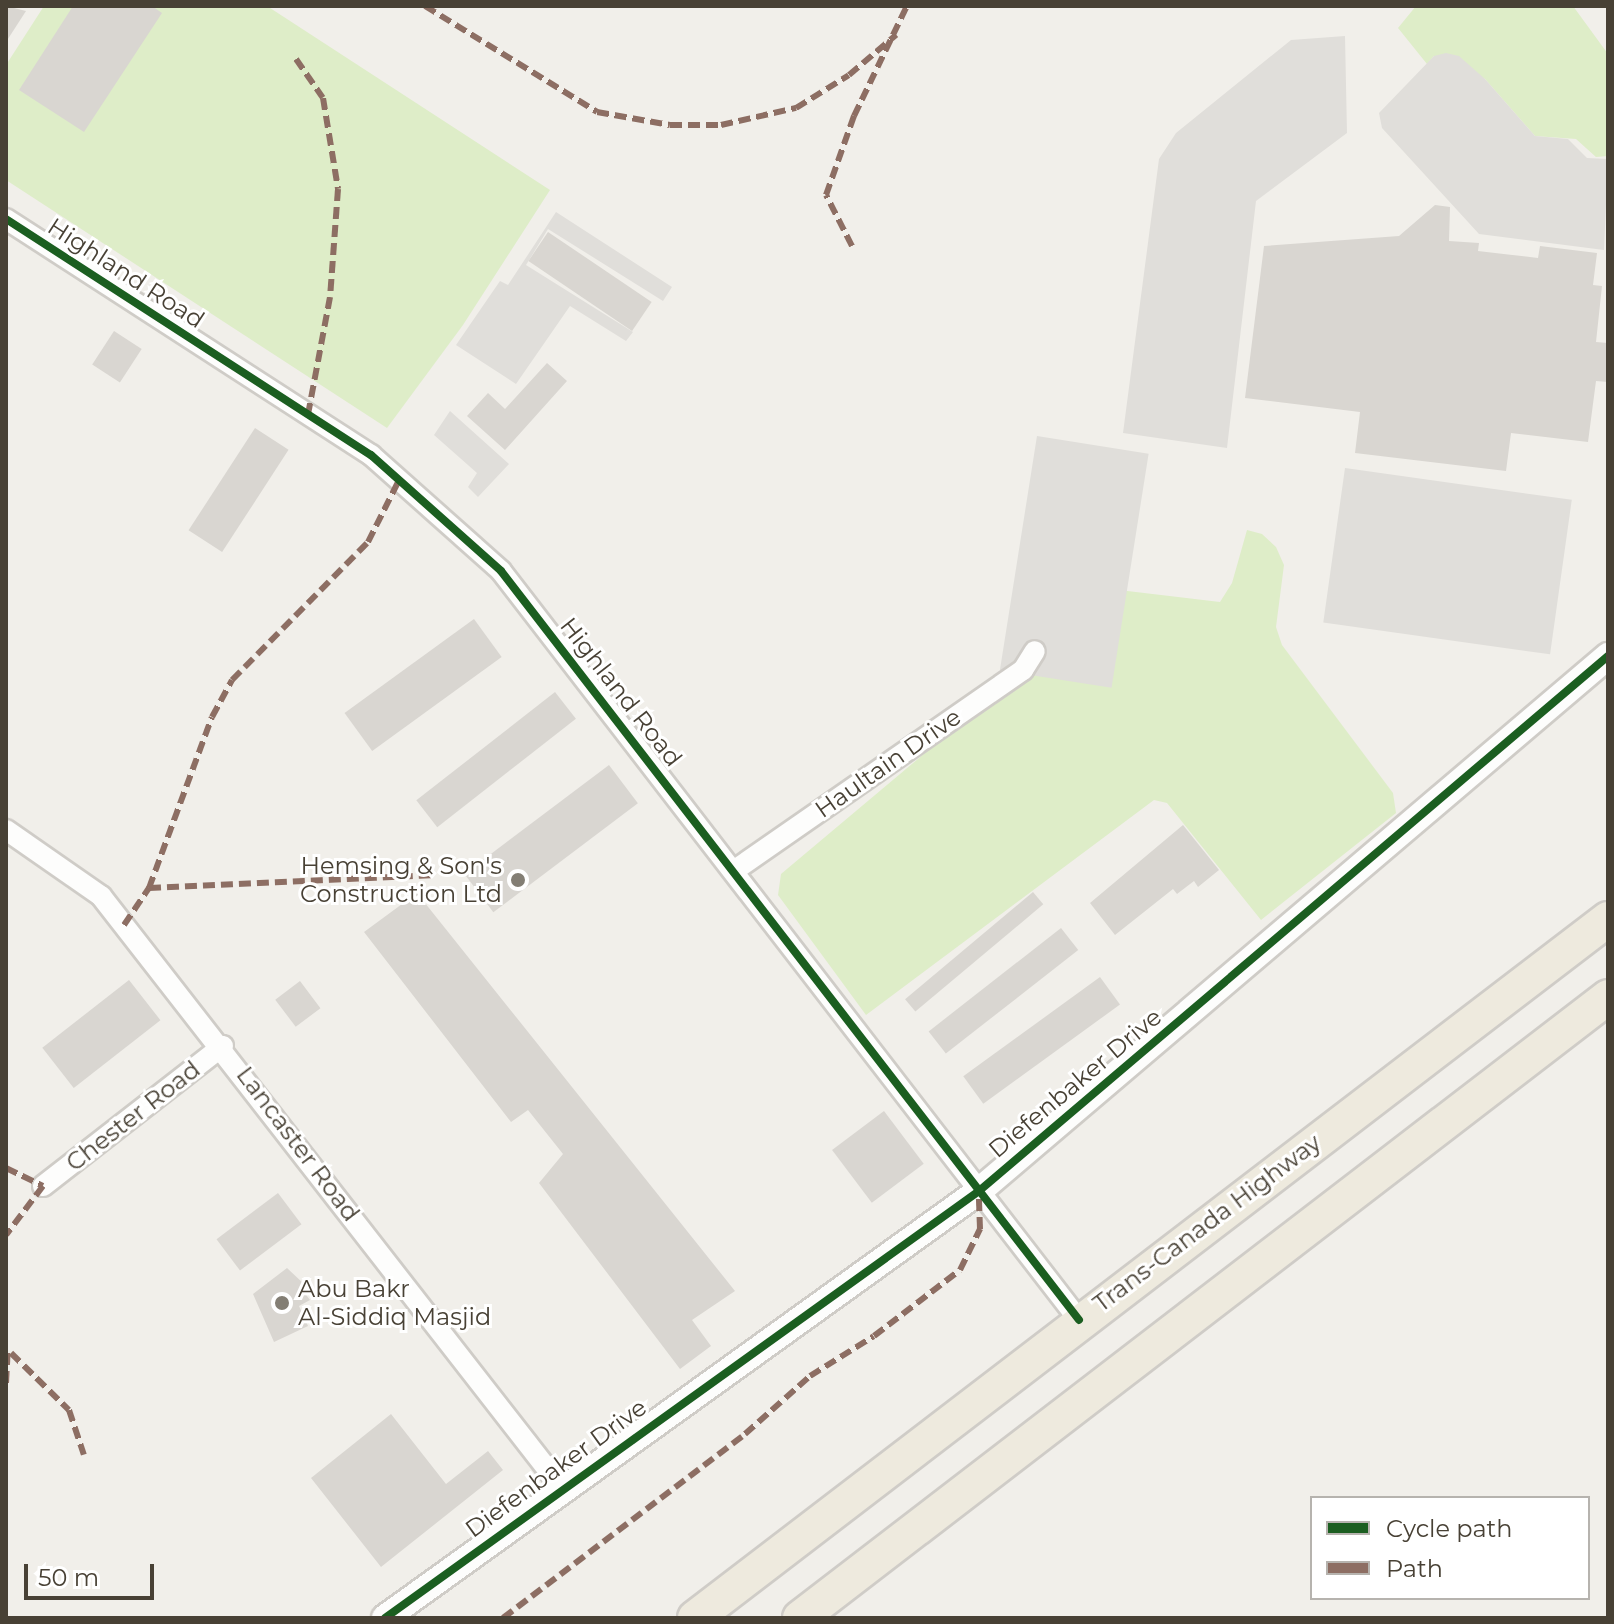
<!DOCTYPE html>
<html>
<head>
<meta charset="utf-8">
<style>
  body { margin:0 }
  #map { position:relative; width:1614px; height:1624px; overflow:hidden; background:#f1efea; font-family:Montserrat,sans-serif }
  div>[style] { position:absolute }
  .green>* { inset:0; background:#deedc8 }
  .parking>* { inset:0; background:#e0deda; transform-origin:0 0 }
  .building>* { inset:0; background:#d9d6d1; transform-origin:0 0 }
  .roads { filter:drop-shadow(2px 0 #cfccc7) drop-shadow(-2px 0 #cfccc7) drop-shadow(0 2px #cfccc7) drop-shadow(0 -2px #cfccc7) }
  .minor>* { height:20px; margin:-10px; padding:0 10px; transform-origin:10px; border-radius:10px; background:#fdfdfc }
  .tertiary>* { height:26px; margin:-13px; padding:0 13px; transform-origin:13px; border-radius:13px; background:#fdfdfc }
  .trunk>* { height:34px; margin:-17px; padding:0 17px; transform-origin:17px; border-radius:17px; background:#eeeade }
  .quiet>* { height:6px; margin-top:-3px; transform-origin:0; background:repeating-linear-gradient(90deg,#8d6e63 0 12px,transparent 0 18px) }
  .cycleway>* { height:8px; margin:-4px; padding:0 4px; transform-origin:4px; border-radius:4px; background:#1b5e20 }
  .dots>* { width:22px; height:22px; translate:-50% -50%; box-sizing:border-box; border:4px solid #fff; border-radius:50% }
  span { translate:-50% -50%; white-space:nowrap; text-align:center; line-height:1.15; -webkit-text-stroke:6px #fff; paint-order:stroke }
  .street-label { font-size:24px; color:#484135 }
  .poi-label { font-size:24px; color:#484135 }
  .right { translate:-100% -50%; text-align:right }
  .left { translate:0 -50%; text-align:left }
  .frame { position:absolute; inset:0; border:8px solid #484135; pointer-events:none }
  .legend { position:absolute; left:1310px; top:1496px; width:280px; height:104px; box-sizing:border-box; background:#fff; border:2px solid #b6b3ae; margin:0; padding:10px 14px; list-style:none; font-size:24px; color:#484135 }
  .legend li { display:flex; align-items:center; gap:16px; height:40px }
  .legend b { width:40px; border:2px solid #b6b3ae }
  .scale { position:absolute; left:24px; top:1564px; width:130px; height:36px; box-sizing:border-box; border:4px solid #484135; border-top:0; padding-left:10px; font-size:24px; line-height:28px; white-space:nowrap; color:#484135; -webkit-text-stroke:6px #fff; paint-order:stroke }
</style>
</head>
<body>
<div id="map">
  <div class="green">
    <div style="clip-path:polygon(44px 6px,267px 6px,550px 190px,463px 325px,387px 428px,6px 180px,6px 65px)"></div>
    <div style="clip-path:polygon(1416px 6px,1573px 6px,1608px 54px,1608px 156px,1596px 157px,1576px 139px,1535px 136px,1485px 79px,1434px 56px,1427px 64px,1398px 28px)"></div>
    <div style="clip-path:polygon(1247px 530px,1262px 534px,1276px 547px,1284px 565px,1276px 627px,1282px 645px,1393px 793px,1396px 813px,1261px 920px,1167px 803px,1154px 800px,866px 1015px,778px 895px,781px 874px,1119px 590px,1220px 602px,1232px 583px)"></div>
  </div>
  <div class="parking">
    <div style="clip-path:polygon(1345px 36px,1347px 133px,1256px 201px,1227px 448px,1123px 433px,1159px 159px,1176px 133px,1291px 40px)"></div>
    <div style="clip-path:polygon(1446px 53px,1459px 56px,1485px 79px,1535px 136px,1568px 139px,1587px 158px,1608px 159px,1604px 250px,1479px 234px,1382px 128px,1379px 113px,1434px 56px)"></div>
    <div style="clip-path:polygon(556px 212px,672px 287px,663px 301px,548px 229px,526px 265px,633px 332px,626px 341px,570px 306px,516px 384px,456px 345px,500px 281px,508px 285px)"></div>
    <div style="clip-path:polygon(450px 411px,509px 464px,478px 497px,468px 487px,477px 473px,434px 435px)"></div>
    <div style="left:1037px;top:436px;width:113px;height:237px;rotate:9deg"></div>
    <div style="left:1345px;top:468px;width:229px;height:156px;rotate:8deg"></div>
  </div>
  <div class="building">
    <div style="clip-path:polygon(6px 6px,26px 11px,6px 42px)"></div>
    <div style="clip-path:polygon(73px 6px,152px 6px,162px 13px,84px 132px,19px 90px)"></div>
    <div style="clip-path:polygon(1435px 205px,1450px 207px,1449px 241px,1479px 243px,1478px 251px,1538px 258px,1540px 246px,1597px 253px,1593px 285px,1602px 286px,1596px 342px,1608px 343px,1608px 382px,1596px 381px,1588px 442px,1511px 433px,1506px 471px,1355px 453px,1360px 412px,1245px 398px,1264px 246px,1399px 236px)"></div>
    <div style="left:548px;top:232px;width:125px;height:35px;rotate:34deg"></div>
    <div style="left:114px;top:331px;width:33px;height:40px;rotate:33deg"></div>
    <div style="clip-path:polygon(547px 363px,567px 381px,505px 450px,467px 416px,488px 393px,505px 409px)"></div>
    <div style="left:255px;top:428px;width:40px;height:122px;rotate:33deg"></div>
    <div style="left:474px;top:619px;width:47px;height:160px;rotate:54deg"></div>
    <div style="left:555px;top:692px;width:34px;height:176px;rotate:52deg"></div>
    <div style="left:609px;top:765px;width:48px;height:181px;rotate:53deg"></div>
    <div style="clip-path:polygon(1183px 825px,1219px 870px,1198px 887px,1194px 881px,1177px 894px,1173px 889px,1115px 935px,1090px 903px)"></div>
    <div style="left:1033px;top:892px;width:16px;height:167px;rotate:50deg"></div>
    <div style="clip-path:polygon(417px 893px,735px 1291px,692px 1320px,711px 1346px,680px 1369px,539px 1183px,563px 1154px,528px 1110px,511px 1122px,364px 932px)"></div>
    <div style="left:1061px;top:928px;width:28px;height:168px;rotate:52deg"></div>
    <div style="left:1100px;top:977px;width:34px;height:169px;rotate:54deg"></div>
    <div style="left:129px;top:980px;width:51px;height:110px;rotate:52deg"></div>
    <div style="left:300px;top:981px;width:34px;height:31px;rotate:53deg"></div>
    <div style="left:884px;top:1111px;width:66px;height:65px;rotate:53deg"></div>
    <div style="left:278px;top:1193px;width:39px;height:77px;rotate:53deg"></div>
    <div style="clip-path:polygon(287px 1268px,304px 1284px,300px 1287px,310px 1300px,299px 1306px,308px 1326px,274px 1342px,253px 1294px)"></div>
    <div style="clip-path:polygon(391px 1414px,446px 1484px,488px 1451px,503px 1470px,381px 1567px,311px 1478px)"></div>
  </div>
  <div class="roads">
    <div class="minor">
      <div style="left:6px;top:219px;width:435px;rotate:32.9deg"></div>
      <div style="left:371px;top:455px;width:174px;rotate:41.7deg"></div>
      <div style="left:501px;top:571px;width:946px;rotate:52.34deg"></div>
      <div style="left:6px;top:830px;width:116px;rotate:34.8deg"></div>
      <div style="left:101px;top:896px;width:750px;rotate:52.09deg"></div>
      <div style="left:735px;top:870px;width:351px;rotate:-34.8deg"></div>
      <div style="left:1023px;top:670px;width:22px;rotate:-58deg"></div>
      <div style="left:43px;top:1186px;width:228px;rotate:-37.9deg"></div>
    </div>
    <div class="tertiary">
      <div style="left:385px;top:1618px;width:732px;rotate:-35.71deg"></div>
      <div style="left:979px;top:1191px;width:826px;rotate:-40.38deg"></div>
    </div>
    <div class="trunk">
      <div style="left:695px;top:1618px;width:1150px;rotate:-37.44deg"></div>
      <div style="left:800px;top:1618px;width:1019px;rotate:-37.54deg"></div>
    </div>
  </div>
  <div class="quiet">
    <div style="left:425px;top:6px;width:202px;rotate:31.6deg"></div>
    <div style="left:597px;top:112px;width:74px;rotate:10.1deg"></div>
    <div style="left:670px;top:125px;width:51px"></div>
    <div style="left:721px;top:125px;width:77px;rotate:-12.8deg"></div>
    <div style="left:796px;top:108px;width:62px;rotate:-31.9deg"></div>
    <div style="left:849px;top:75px;width:62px;rotate:-40.4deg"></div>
    <div style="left:296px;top:59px;width:47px;rotate:55.3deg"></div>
    <div style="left:323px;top:98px;width:92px;rotate:80.6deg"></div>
    <div style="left:338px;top:189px;width:108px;rotate:94.2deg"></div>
    <div style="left:330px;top:297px;width:119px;rotate:100.6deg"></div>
    <div style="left:852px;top:246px;width:57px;rotate:-117deg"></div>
    <div style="left:826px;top:195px;width:84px;rotate:-70.5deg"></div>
    <div style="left:854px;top:116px;width:122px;rotate:-64.3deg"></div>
    <div style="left:149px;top:888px;width:282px;rotate:-2.6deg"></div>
    <div style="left:124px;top:925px;width:45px;rotate:-56deg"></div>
    <div style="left:149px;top:888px;width:182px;rotate:-69.8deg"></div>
    <div style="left:212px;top:717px;width:42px;rotate:-61.6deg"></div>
    <div style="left:232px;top:680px;width:194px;rotate:-45.4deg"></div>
    <div style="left:368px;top:542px;width:69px;rotate:-63.4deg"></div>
    <div style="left:6px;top:1168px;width:41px;rotate:25.9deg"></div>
    <div style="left:43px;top:1186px;width:61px;rotate:127.1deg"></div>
    <div style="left:11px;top:1353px;width:81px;rotate:44.5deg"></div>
    <div style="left:69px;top:1410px;width:47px;rotate:71.6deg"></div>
    <div style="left:6px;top:1383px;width:34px;rotate:-87deg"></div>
    <div style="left:503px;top:1618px;width:304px;rotate:-37.2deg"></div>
    <div style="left:745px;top:1434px;width:87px;rotate:-41.7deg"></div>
    <div style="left:810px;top:1376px;width:75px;rotate:-32deg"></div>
    <div style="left:874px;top:1336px;width:108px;rotate:-37.5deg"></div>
    <div style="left:960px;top:1270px;width:46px;rotate:-64deg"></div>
    <div style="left:980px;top:1229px;width:38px;rotate:-92deg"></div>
  </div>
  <div class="cycleway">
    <div style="left:6px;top:219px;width:435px;rotate:32.9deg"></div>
    <div style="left:371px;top:455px;width:174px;rotate:41.7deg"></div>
    <div style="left:501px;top:571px;width:946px;rotate:52.34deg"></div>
    <div style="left:385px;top:1618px;width:732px;rotate:-35.71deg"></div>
    <div style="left:979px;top:1191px;width:826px;rotate:-40.38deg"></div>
  </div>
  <div class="dots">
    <div style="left:518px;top:880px;background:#837e74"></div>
    <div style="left:282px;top:1303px;background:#837e74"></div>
  </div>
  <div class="street-label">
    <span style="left:126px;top:273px;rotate:33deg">Highland Road</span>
    <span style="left:621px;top:692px;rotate:52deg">Highland Road</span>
    <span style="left:888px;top:763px;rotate:-35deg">Haultain Drive</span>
    <span style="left:1075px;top:1083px;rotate:-40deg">Diefenbaker Drive</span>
    <span style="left:133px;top:1116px;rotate:-38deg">Chester Road</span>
    <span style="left:298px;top:1144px;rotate:53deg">Lancaster Road</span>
    <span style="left:1207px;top:1223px;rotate:-37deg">Trans-Canada Highway</span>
    <span style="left:556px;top:1468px;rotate:-36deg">Diefenbaker Drive</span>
  </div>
  <div class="poi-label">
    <span class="right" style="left:502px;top:880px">Hemsing &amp; Son's<br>Construction Ltd</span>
    <span class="left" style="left:298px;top:1303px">Abu Bakr<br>Al-Siddiq Masjid</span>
  </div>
  <div class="frame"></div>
  <ul class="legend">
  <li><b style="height:10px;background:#1b5e20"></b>Cycle path</li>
  <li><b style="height:10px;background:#8d6e63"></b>Path</li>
  </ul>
  <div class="scale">50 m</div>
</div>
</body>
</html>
